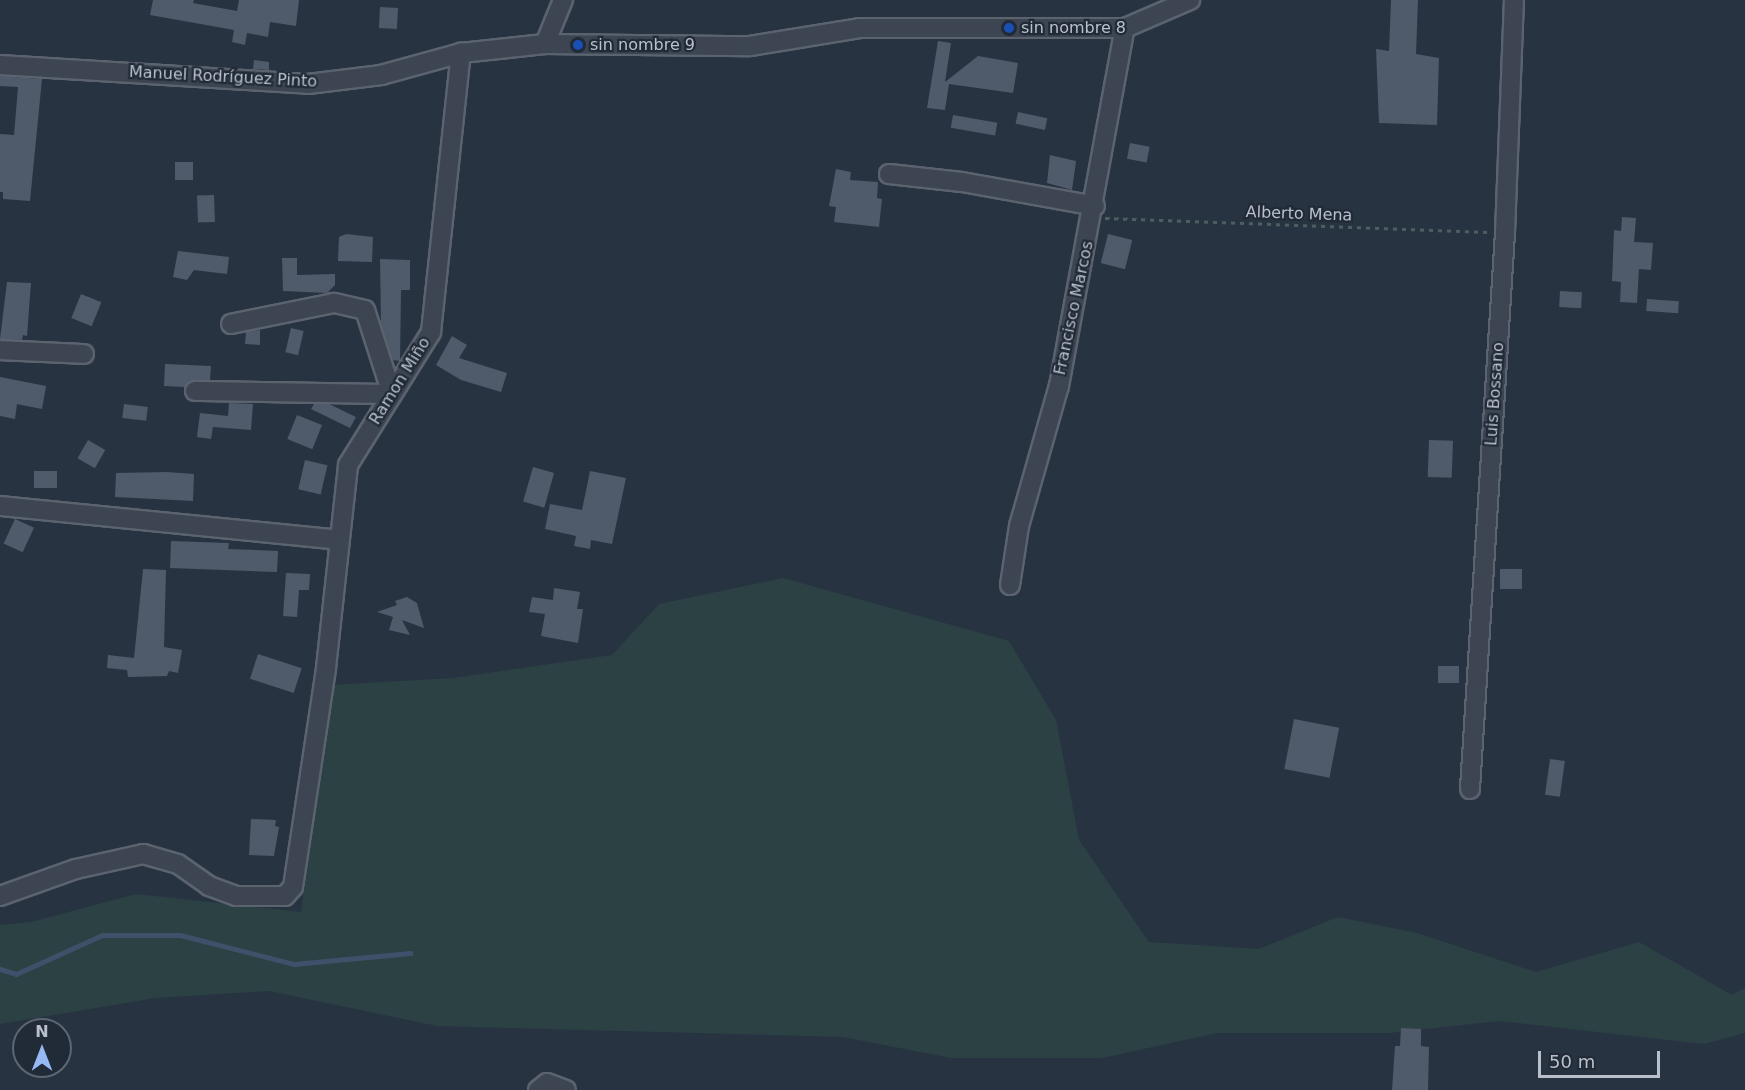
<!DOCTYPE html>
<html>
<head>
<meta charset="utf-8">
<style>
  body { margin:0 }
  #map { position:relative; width:1745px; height:1090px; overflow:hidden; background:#283342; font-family:"DejaVu Sans",sans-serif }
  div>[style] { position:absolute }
  .green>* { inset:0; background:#2b4144 }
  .stream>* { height:5px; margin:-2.5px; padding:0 2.5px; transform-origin:2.5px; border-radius:2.5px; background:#3f506a }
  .building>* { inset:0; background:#4f5a6a; transform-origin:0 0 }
  .path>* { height:3px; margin-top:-1.5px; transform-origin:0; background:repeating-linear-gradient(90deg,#4b5e61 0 4.5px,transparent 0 9px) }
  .roads { filter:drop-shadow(2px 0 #5b636f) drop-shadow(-2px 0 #5b636f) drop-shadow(0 2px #5b636f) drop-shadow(0 -2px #5b636f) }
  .minor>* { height:18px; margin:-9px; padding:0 9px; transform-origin:9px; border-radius:9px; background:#3c4551 }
  .dots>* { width:16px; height:16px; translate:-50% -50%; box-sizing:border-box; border:3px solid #212a37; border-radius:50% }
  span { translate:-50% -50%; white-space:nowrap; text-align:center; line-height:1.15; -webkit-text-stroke:4.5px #212a37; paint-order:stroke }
  .poi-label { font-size:16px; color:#bac0cb }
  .left { translate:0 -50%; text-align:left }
  .street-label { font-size:16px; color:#bac0cb }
  .north { position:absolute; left:12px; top:1018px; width:60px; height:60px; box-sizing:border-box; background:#212a37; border:2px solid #5e6672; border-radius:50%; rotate:0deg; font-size:16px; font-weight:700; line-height:24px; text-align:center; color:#bac0cb }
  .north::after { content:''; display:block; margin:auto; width:21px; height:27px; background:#97b9f3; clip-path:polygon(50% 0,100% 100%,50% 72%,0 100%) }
  .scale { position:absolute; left:1538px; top:1051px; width:122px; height:27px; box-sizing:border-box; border:3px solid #bac0cb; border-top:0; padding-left:8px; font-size:18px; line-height:21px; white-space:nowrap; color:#bac0cb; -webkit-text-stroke:4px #212a37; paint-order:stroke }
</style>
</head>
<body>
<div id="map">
  <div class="green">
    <div style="clip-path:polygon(783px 578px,1009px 641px,1056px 720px,1079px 840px,1149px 942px,1259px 949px,1338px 917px,1417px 933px,1536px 972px,1639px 942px,1732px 995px,1745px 988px,1745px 1033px,1704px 1044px,1499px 1021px,1389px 1033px,1217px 1033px,1102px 1058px,951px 1058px,843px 1037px,437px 1026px,269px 991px,155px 998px,0 1024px,0 925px,31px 922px,136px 894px,301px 912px,332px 685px,453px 678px,612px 655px,659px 604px)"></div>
  </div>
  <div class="stream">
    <div style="left:0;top:969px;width:17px;rotate:17deg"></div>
    <div style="left:16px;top:974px;width:94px;rotate:-24.4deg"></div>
    <div style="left:102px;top:935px;width:78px"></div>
    <div style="left:180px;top:935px;width:118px;rotate:14.3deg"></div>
    <div style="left:294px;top:964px;width:117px;rotate:-5.4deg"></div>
  </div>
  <div class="building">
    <div style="clip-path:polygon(153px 0,194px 0,193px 3px,237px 11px,239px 0,299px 0,296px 26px,270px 22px,268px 37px,247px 33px,245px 45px,232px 42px,234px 30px,150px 15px)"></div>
    <div style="clip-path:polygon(1391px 0,1418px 0,1416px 54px,1439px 58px,1437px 125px,1379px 123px,1376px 49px,1389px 51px)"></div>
    <div style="left:380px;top:7px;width:18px;height:21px;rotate:3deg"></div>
    <div style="clip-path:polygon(938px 41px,951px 43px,945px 82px,978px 56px,1018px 63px,1013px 93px,949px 84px,945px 110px,927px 108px)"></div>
    <div style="clip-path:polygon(254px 60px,269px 62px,269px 70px,253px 69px)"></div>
    <div style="clip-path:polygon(0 76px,42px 79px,30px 201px,3px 199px,3px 192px,0 192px,0 134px,14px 135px,18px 87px,0 86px)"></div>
    <div style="left:1018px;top:112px;width:30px;height:12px;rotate:12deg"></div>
    <div style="left:953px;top:115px;width:45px;height:13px;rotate:10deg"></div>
    <div style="left:1130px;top:143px;width:20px;height:16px;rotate:11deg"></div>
    <div style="clip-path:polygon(1050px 155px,1076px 161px,1072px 190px,1047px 183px)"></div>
    <div style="left:175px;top:162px;width:18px;height:18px"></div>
    <div style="clip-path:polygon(836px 169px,851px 172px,850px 180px,878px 182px,877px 198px,882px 199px,879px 227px,834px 222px,836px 207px,829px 206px)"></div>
    <div style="left:214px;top:195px;width:27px;height:17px;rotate:88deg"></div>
    <div style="clip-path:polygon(1622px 217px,1636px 218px,1634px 242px,1653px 243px,1651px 270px,1639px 269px,1637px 303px,1620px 302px,1621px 282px,1612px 281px,1614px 230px,1621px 231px)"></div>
    <div style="clip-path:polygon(346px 234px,373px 237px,372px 262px,338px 261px,339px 237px)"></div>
    <div style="left:1108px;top:234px;width:25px;height:30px;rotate:14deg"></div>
    <div style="clip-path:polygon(178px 251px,229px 257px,227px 274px,194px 270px,187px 280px,173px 277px)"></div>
    <div style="clip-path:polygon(282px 258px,297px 258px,297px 275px,335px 274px,335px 285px,327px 293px,283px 291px)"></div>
    <div style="clip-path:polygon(380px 259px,410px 260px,410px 290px,401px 290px,400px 361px,393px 360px,381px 323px)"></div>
    <div style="clip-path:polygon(7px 282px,31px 283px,27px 336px,23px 335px,22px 340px,0 339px)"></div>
    <div style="left:1560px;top:291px;width:22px;height:16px;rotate:3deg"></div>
    <div style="left:81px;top:294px;width:22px;height:26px;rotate:22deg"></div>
    <div style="left:1647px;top:299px;width:32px;height:12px;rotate:4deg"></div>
    <div style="left:291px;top:328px;width:13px;height:25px;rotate:13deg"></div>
    <div style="clip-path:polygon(260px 330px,260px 345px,245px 344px,246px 332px)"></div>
    <div style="clip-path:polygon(452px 336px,467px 345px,459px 358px,507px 373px,501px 392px,461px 380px,436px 365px)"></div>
    <div style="clip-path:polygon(165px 364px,211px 366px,210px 380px,190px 381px,185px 387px,164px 386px)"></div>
    <div style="clip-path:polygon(0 377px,46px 386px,42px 409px,17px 404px,15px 419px,0 416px)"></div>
    <div style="clip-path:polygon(229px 403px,253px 404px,251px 430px,213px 427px,211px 439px,197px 437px,200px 413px,228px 416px)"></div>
    <div style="left:124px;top:404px;width:24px;height:14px;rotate:7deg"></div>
    <div style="clip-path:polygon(314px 404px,329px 404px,356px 417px,350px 428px,311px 409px)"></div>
    <div style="left:297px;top:415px;width:27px;height:26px;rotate:22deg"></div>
    <div style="left:88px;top:440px;width:20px;height:21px;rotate:30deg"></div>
    <div style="left:1429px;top:440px;width:24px;height:37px;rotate:2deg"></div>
    <div style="left:305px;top:460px;width:23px;height:30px;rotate:13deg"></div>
    <div style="left:533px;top:467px;width:22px;height:36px;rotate:16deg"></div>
    <div style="left:57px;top:471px;width:17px;height:23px;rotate:90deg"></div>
    <div style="clip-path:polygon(590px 471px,626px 478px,612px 544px,591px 540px,590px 549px,574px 546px,576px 536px,545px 529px,550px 504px,582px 510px)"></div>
    <div style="clip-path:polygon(167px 472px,194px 474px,193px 501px,115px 497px,116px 473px)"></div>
    <div style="left:15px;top:519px;width:21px;height:27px;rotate:25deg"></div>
    <div style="clip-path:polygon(171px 541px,229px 543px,228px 549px,278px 551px,277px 572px,170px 568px)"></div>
    <div style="clip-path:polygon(143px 569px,166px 570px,164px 647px,182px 650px,178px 673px,169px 671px,167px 676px,128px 677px,127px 670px,107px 668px,108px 655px,134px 658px)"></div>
    <div style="left:1500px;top:569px;width:22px;height:20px"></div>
    <div style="clip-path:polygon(286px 573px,310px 574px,309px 590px,299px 590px,297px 617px,283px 616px)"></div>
    <div style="clip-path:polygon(554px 588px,580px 592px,577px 609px,583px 609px,578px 643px,541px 636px,545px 614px,529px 612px,532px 597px,553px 600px)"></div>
    <div style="clip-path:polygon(407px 597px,417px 603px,424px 628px,402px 620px,410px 635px,389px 630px,393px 617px,377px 612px,397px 605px,395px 601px)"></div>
    <div style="left:258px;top:654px;width:46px;height:26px;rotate:18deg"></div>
    <div style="left:1438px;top:666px;width:21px;height:17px"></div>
    <div style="left:1294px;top:719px;width:46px;height:51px;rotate:11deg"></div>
    <div style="left:1550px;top:759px;width:15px;height:36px;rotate:8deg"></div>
    <div style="clip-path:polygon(251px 819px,276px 820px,275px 826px,279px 827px,274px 856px,249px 855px)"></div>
    <div style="clip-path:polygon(1401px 1028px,1421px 1029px,1421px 1046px,1429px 1047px,1428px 1090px,1392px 1090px,1395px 1046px,1400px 1046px)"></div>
  </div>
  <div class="path">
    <div style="left:1105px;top:218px;width:383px;rotate:2.1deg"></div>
  </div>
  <div class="roads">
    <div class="minor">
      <div style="left:545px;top:44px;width:48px;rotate:-67.8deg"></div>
      <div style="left:0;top:65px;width:309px;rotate:3.5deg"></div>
      <div style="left:308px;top:84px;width:74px;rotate:-7deg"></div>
      <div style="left:381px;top:75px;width:83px;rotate:-15.4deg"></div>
      <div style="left:461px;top:53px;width:84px;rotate:-6.1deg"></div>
      <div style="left:545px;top:44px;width:205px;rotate:0.6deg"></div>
      <div style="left:750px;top:46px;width:111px;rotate:-9.3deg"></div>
      <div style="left:860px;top:28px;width:265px"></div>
      <div style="left:1125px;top:28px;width:71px;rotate:-23.3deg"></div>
      <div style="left:889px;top:174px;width:73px;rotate:6.3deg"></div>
      <div style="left:962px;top:182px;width:135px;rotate:10.2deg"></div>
      <div style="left:0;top:350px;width:84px;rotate:2.7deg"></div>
      <div style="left:195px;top:391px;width:197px;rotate:0.9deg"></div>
      <div style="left:392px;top:394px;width:88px;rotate:-107.8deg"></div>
      <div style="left:365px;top:310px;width:32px;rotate:-167deg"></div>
      <div style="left:334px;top:303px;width:105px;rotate:168.5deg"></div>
      <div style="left:0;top:506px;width:341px;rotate:5.7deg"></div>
      <div style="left:1010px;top:585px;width:60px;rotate:-81.3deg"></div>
      <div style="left:1019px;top:526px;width:146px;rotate:-74.1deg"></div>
      <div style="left:1059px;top:386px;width:364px;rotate:-79.6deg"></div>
      <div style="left:1470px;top:789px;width:557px;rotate:-86.4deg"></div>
      <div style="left:1505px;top:233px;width:233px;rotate:-87.8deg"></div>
      <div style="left:0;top:896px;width:81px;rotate:-19.6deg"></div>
      <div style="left:76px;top:869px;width:69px;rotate:-12.6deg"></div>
      <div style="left:143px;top:854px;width:36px;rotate:16deg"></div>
      <div style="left:178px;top:864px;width:38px;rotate:35deg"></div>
      <div style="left:209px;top:886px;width:29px;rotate:20deg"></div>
      <div style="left:236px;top:896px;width:49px"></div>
      <div style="left:285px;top:896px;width:12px;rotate:-48deg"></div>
      <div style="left:293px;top:887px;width:221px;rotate:-81.4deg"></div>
      <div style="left:326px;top:668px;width:204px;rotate:-83.8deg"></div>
      <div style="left:348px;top:465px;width:157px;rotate:-58deg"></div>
      <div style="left:431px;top:332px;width:281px;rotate:-83.9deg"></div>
      <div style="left:538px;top:1090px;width:11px;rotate:-38deg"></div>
      <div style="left:547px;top:1083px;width:20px;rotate:20deg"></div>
    </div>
  </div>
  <div class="dots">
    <div style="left:1009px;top:28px;background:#1a4fb4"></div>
    <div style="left:578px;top:45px;background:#1a4fb4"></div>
  </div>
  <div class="poi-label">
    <span class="left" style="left:1021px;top:28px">sin nombre 8</span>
    <span class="left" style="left:590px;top:45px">sin nombre 9</span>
  </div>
  <div class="street-label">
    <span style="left:223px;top:77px;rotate:3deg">Manuel Rodríguez Pinto</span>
    <span style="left:1299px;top:214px;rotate:2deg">Alberto Mena</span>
    <span style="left:1074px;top:308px;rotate:-78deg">Francisco Marcos</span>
    <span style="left:400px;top:381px;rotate:-58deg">Ramon Miño</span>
    <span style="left:1495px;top:394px;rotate:-86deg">Luis Bossano</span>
  </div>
  <div class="north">N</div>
  <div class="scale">50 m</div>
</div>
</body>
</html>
